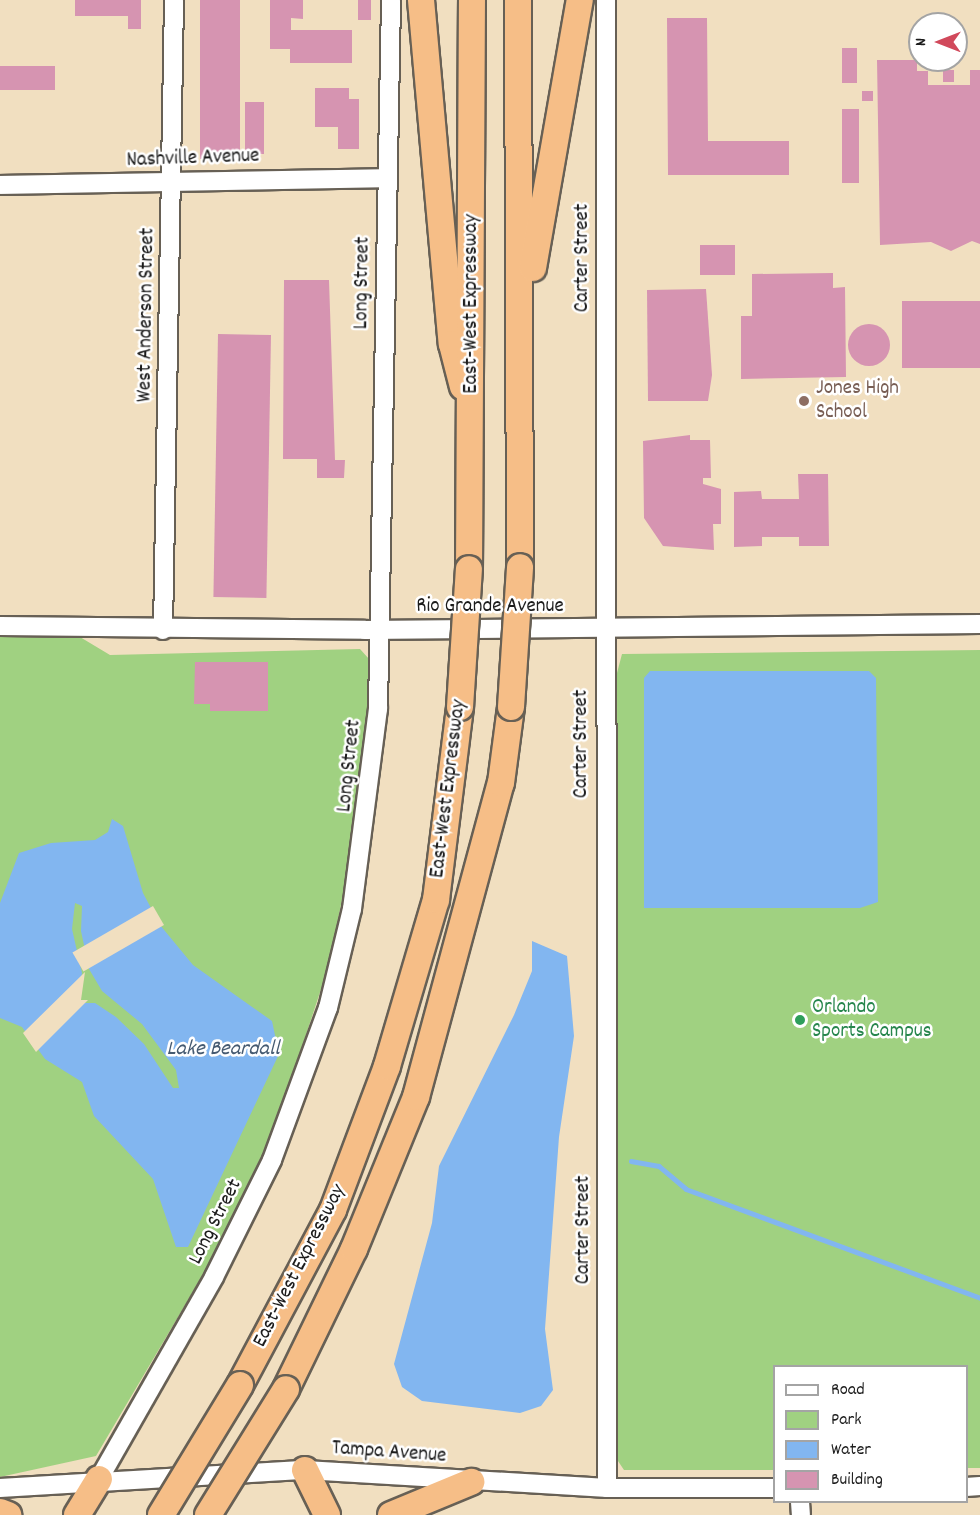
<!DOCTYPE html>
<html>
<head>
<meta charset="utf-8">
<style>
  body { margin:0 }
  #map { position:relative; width:980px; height:1515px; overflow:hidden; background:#f1dfc0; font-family:Dekko,sans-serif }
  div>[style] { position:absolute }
  .green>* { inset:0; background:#a0d181 }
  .water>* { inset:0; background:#82b6f0 }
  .pier>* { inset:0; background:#f1dfc0; transform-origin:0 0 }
  .stream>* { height:4.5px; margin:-2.25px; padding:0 2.25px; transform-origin:2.25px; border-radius:2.25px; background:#82b6f0 }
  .building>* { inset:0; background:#d694b1; transform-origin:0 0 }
  .round { border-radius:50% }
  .roads { filter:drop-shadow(2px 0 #676055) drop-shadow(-2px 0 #676055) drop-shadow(0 2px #676055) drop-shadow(0 -2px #676055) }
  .minor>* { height:18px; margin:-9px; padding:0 9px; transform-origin:9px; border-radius:9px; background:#fff }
  .highway>* { height:26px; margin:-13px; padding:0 13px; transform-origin:13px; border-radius:13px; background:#f6be87 }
  .bridges { filter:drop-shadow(2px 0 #676055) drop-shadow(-2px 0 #676055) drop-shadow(0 2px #676055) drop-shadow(0 -2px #676055) }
  .highway-bridge>* { height:26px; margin:-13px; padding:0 13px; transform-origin:13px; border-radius:13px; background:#f6be87 }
  .dots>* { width:16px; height:16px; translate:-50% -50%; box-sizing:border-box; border:3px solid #fff; border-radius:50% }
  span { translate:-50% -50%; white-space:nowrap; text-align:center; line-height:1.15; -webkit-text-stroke:5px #fff; paint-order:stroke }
  .street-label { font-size:21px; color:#1c1c1c }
  .education-label { font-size:21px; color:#785e54 }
  .left { translate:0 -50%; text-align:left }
  .leisure-label { font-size:21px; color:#27864d }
  .water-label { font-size:22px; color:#455a71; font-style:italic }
  .legend { position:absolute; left:773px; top:1365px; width:195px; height:138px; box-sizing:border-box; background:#fff; border:2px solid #a4a4a4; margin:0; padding:8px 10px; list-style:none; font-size:18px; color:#1c1c1c }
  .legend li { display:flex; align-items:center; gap:12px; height:30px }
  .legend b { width:30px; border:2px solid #a4a4a4 }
  .north { position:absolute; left:908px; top:12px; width:60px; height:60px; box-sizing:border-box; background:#fff; border:2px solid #a4a4a4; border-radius:50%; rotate:270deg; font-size:16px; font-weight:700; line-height:24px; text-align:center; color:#1c1c1c }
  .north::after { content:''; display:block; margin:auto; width:21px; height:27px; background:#d1495b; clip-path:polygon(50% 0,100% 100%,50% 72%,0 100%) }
</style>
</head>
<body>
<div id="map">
  <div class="green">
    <div style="clip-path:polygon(75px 634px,110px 655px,360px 649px,369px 659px,366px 740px,356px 832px,328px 968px,275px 1129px,227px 1234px,96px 1456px,0 1477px,0 636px)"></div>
    <div style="clip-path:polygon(980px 650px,980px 1468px,967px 1468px,966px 1366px,774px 1366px,774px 1470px,624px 1470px,618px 1461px,617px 673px,622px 654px)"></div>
  </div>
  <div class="water">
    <div style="clip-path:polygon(650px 671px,869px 671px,876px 678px,878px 902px,860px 908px,644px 908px,644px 678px)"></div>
    <div style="clip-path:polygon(evenodd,112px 819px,123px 826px,143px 893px,160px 925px,193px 965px,272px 1021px,279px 1054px,188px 1247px,176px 1247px,153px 1179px,94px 1116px,82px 1082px,45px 1059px,22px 1027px,0 1018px,0 903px,19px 853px,51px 843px,95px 840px,108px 832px,112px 819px,75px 903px,82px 906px,81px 931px,89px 969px,102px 991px,142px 1024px,176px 1070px,179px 1088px,173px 1088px,144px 1044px,116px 1017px,95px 1003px,78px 1003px,82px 973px,72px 929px,75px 903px)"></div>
    <div style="clip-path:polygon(532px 941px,567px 956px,574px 1036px,559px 1137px,545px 1329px,553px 1390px,541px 1406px,520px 1413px,422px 1401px,402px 1387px,394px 1364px,432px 1223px,439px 1166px,514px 1015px,532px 971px)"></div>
  </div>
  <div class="pier">
    <div style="left:153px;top:906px;width:22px;height:93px;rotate:60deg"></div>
    <div style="clip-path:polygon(85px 972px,81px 1000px,88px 1000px,36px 1052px,23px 1033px)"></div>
  </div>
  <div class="stream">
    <div style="left:631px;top:1161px;width:28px;rotate:10deg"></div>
    <div style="left:659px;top:1166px;width:35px;rotate:40deg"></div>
    <div style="left:686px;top:1189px;width:314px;rotate:20.3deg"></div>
  </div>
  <div class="building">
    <div style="clip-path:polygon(75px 0,141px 0,141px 29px,128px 29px,128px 16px,75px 16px)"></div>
    <div style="left:200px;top:0;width:40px;height:159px"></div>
    <div style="clip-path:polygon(270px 0,303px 0,303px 19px,291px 18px,291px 30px,352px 30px,352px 63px,290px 63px,290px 49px,270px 49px)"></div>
    <div style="left:358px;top:0;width:13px;height:20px"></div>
    <div style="clip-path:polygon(667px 18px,707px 18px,708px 141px,789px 141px,789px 175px,668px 175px)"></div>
    <div style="left:842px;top:48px;width:15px;height:35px"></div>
    <div style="clip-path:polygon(877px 60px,917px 60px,917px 71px,928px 71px,928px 85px,970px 85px,970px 70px,980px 70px,980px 244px,972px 241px,951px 251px,931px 242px,880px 245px)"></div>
    <div style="left:0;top:66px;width:55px;height:24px"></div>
    <div style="left:943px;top:70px;width:11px;height:12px"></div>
    <div style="clip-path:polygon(315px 88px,349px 88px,349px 99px,359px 99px,359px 149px,338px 149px,338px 127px,315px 127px)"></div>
    <div style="left:862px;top:91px;width:11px;height:10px"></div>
    <div style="left:245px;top:102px;width:19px;height:52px"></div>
    <div style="left:842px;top:109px;width:17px;height:74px"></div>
    <div style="left:700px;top:245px;width:35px;height:30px"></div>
    <div style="clip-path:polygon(833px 273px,833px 288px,845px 287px,846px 377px,741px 379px,741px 316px,752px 316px,752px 274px)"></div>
    <div style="clip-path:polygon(284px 280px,329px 280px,335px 460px,345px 460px,344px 478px,317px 478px,317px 459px,283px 459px)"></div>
    <div style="clip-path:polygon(706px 289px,712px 375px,708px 401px,648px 401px,647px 290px)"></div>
    <div style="left:980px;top:301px;width:67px;height:78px;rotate:90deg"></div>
    <div class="round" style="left:848px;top:324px;width:42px;height:42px"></div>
    <div style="left:218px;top:334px;width:53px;height:263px;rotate:1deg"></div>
    <div style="clip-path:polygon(690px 435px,690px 440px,710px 440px,711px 478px,703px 478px,703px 484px,721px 489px,721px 524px,713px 524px,714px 550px,663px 546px,644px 518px,643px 441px)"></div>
    <div style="clip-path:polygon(798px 474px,828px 474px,829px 546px,799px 546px,799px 537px,762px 537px,762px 546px,734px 547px,734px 492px,761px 491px,762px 499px,799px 499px)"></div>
    <div style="clip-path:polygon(195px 662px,268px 662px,268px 711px,210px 711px,210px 704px,194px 704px)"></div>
  </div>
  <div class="roads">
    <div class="minor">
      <div style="left:606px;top:0;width:1488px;rotate:89.96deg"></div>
      <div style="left:0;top:185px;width:387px;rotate:-1deg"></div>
      <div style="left:0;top:626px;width:365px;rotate:0.6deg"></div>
      <div style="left:365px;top:630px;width:615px;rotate:-0.56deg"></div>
      <div style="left:163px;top:630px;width:630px;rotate:-89deg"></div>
      <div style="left:99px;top:1479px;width:232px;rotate:-60.3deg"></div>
      <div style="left:214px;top:1277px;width:131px;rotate:-63.6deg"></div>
      <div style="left:272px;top:1160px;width:162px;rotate:-69.8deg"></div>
      <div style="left:328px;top:1008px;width:102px;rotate:-76.4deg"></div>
      <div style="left:352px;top:909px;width:202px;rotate:-82.6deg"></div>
      <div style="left:378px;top:709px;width:709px;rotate:-88.95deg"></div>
      <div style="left:966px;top:1487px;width:14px;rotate:-4deg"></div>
      <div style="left:0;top:1488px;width:306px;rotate:-3.4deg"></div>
      <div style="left:305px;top:1470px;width:303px;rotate:3.4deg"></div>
      <div style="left:607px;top:1488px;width:167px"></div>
      <div style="left:800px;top:1502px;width:13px;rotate:86deg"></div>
    </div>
    <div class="highway">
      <div style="left:421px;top:0;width:345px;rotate:84.9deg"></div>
      <div style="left:452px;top:344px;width:44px;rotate:75.7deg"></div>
      <div style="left:518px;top:0;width:567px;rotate:89.8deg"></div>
      <div style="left:533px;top:268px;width:272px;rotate:-80.1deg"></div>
      <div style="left:469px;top:569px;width:569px;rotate:-89.7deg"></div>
      <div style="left:240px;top:1385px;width:198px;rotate:-62deg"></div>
      <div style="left:333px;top:1210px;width:154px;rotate:-69.4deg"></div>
      <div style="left:387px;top:1066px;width:173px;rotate:-73.6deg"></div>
      <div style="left:436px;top:900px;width:194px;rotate:-82.9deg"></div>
      <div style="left:286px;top:1389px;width:156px;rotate:-64.1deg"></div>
      <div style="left:354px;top:1249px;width:164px;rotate:-67.8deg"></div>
      <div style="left:416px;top:1097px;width:325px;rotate:-74.9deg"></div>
      <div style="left:501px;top:783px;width:77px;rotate:-82.5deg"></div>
      <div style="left:305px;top:1470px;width:50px;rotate:63.9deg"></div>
      <div style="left:0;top:1512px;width:9px;rotate:21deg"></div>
      <div style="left:77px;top:1515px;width:42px;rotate:-58.6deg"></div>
      <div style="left:391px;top:1515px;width:87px;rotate:-22.4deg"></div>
    </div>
  </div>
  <div class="bridges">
    <div class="highway-bridge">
      <div style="left:460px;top:707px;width:138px;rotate:-86.3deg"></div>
      <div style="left:511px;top:707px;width:140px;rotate:-86.3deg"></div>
      <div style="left:161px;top:1515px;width:152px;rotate:-58.7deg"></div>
      <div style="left:208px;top:1515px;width:148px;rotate:-58.2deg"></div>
    </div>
  </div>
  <div class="dots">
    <div style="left:804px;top:401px;background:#8d6e63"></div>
    <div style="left:800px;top:1020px;background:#2e9e5b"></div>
  </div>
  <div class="street-label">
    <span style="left:193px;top:159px;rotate:-2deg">Nashville Avenue</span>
    <span style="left:583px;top:258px;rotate:-90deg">Carter Street</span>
    <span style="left:363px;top:283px;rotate:-89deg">Long Street</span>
    <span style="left:472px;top:304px;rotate:-90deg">East-West Expressway</span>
    <span style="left:147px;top:315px;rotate:-89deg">West Anderson Street</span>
    <span style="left:490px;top:607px">Rio Grande Avenue</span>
    <span style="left:582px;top:744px;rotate:-90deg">Carter Street</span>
    <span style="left:350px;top:766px;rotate:-84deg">Long Street</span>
    <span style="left:449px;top:789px;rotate:-83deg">East-West Expressway</span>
    <span style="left:216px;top:1222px;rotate:-63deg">Long Street</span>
    <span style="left:584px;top:1230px;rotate:-90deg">Carter Street</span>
    <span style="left:300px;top:1266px;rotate:-63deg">East-West Expressway</span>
    <span style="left:389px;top:1453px;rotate:4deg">Tampa Avenue</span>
  </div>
  <div class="education-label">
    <span class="left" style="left:816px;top:401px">Jones High<br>School</span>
  </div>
  <div class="leisure-label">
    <span class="left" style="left:812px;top:1020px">Orlando<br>Sports Campus</span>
  </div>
  <div class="water-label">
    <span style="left:223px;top:1050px">Lake Beardall</span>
  </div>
  <ul class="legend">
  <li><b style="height:8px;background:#fff"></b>Road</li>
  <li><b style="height:16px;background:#a0d181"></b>Park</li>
  <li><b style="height:16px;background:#82b6f0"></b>Water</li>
  <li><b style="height:16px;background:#d694b1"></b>Building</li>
  </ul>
  <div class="north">N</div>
</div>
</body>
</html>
